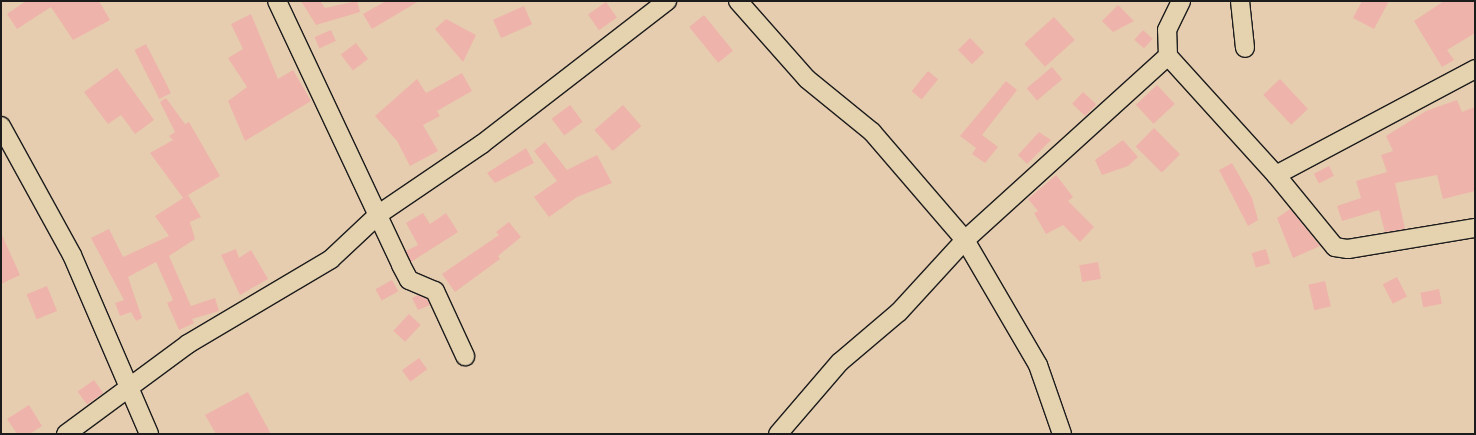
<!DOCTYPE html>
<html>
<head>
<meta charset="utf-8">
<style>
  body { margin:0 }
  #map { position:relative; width:1476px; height:435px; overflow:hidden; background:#e7cdaf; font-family:Pangolin,sans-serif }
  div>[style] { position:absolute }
  .building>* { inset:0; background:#eeb3ab; transform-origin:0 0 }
  .roads { filter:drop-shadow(1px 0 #1c1c1c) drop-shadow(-1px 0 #1c1c1c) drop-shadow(0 1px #1c1c1c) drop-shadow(0 -1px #1c1c1c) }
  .minor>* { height:18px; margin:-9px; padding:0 9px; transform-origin:9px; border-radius:9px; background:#e5d3b0 }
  span { translate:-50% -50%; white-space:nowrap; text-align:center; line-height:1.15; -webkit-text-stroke:5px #e5d3b0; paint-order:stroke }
  .frame { position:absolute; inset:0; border:2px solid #1c1c1c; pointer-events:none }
</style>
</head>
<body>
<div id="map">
  <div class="building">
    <div style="clip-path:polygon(26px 1px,99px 1px,110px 20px,73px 40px,51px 7px,17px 29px,7px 14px)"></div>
    <div style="clip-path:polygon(301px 1px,320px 1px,325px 8px,357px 1px,360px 12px,316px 25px)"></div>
    <div style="clip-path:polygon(386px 1px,419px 1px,372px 29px,363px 14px)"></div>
    <div style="clip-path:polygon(1362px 1px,1389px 1px,1374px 29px,1353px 18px)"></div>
    <div style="clip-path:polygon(1444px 1px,1475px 1px,1475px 33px,1447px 50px,1454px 60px,1442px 67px,1414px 21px)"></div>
    <div style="left:606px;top:2px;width:19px;height:22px;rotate:55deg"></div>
    <div style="clip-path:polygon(1118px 5px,1134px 21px,1113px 32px,1102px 21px)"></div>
    <div style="left:524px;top:6px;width:20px;height:34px;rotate:66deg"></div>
    <div style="clip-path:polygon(251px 14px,278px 79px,293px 70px,311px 101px,245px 141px,228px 101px,247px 87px,228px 58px,243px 49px,231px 24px)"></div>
    <div style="left:704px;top:15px;width:46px;height:19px;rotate:51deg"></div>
    <div style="left:1054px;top:17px;width:31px;height:40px;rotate:48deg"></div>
    <div style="clip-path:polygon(446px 19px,476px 35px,463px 62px,435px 29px)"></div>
    <div style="left:331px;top:30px;width:12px;height:18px;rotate:66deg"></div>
    <div style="left:1143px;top:30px;width:13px;height:13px;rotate:42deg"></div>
    <div style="left:970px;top:38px;width:20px;height:17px;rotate:45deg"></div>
    <div style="left:356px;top:43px;width:20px;height:19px;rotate:53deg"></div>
    <div style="left:146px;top:44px;width:55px;height:13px;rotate:63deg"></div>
    <div style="left:1052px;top:67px;width:16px;height:33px;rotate:50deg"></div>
    <div style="clip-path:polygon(117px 68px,154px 120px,135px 134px,121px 115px,108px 124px,84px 92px)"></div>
    <div style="left:928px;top:71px;width:13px;height:26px;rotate:39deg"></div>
    <div style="clip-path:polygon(462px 73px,472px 91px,437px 111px,440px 116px,423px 125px,438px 151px,410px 166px,397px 141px,375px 116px,417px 79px,426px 93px)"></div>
    <div style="left:1280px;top:79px;width:41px;height:23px;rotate:47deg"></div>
    <div style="clip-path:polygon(1006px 81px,1017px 90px,982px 135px,998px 147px,985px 163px,972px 154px,976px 148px,960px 136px)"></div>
    <div style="left:1157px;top:85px;width:26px;height:29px;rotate:47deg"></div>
    <div style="left:1083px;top:92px;width:18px;height:16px;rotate:43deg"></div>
    <div style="clip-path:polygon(166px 98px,185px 124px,189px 122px,220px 176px,183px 198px,150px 153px,173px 140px,169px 136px,175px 132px,160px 102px)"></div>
    <div style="clip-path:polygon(1457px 100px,1462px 112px,1475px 107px,1475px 191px,1443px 199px,1437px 175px,1395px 183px,1405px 229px,1385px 232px,1379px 210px,1342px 221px,1337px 206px,1361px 198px,1356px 181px,1387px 172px,1381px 155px,1393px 151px,1386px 136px,1426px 111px)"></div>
    <div style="left:570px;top:105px;width:21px;height:23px;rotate:53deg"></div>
    <div style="left:623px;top:105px;width:28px;height:38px;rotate:49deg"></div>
    <div style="left:1154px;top:128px;width:37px;height:26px;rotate:45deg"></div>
    <div style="clip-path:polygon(1039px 132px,1051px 140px,1027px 164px,1018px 155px)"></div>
    <div style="clip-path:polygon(1123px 140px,1138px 157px,1128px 166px,1102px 175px,1095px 160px)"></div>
    <div style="clip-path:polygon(545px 142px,567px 170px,597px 155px,612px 183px,577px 197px,549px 217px,534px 197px,557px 181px,534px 151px)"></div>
    <div style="clip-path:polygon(526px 148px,534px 163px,495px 183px,487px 173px)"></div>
    <div style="clip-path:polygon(1232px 163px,1252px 198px,1258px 220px,1248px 226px,1219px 170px)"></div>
    <div style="left:1329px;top:166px;width:11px;height:17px;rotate:63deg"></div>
    <div style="clip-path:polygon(1056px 175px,1073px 197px,1068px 201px,1094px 227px,1080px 242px,1063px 225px,1046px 234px,1034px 213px,1038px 211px,1028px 199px)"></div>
    <div style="clip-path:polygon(188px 195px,201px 217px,190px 222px,195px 239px,169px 256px,191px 306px,215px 298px,219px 311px,192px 319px,194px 323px,179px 330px,167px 303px,173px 300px,156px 262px,128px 277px,142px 318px,136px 321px,131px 312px,120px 316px,115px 303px,124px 300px,91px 238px,109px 229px,123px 257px,169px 236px,155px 216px)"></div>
    <div style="clip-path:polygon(1290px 209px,1320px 246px,1293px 258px,1277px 218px)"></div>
    <div style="clip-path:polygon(423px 213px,430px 224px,446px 213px,458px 232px,411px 262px,406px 251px,418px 245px,406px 223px)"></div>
    <div style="clip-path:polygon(509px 222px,521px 237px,498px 256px,500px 259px,455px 292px,442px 274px,499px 235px,496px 232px)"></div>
    <div style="clip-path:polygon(1px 233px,20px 275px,1px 284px)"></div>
    <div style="clip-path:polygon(236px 249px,239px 258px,251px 250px,268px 279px,240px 295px,221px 255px)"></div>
    <div style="left:1266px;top:249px;width:15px;height:15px;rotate:74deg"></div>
    <div style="left:1098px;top:262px;width:17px;height:19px;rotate:80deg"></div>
    <div style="left:1397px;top:277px;width:22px;height:16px;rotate:63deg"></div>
    <div style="left:392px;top:280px;width:13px;height:19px;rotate:61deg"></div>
    <div style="left:1325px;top:281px;width:26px;height:17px;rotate:77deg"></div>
    <div style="left:47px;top:286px;width:27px;height:22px;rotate:68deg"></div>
    <div style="left:1439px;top:289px;width:15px;height:19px;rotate:79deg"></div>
    <div style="clip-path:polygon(418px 295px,427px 299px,430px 305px,418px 310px,412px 298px)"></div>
    <div style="left:409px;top:314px;width:16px;height:23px;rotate:43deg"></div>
    <div style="left:419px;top:358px;width:14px;height:21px;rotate:54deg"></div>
    <div style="left:94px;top:380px;width:16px;height:20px;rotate:55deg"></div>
    <div style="clip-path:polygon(248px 392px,271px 434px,216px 434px,205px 415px)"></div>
    <div style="clip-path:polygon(29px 405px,42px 426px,30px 434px,17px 434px,7px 419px)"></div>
  </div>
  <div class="roads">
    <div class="minor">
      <div style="left:277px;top:1px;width:292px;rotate:64.8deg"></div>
      <div style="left:401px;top:265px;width:17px;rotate:62deg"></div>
      <div style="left:409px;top:280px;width:28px;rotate:23deg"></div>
      <div style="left:435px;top:291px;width:72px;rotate:65.2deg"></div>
      <div style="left:738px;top:1px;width:104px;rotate:48.5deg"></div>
      <div style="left:807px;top:79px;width:84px;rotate:39.2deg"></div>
      <div style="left:872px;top:132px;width:143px;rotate:49.3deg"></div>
      <div style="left:965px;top:240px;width:145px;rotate:59.7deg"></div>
      <div style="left:1038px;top:365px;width:73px;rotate:70.8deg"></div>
      <div style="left:1240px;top:1px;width:47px;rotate:83.9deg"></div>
      <div style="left:1168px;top:56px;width:161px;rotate:47.8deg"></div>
      <div style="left:1276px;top:175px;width:225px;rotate:-28deg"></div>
      <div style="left:1px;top:126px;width:147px;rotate:61.2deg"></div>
      <div style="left:72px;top:255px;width:195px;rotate:66.7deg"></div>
      <div style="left:1276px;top:175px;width:93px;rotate:50.7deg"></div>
      <div style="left:1335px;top:247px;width:13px;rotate:9deg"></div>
      <div style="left:1348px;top:249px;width:129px;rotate:-9.4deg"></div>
      <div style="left:66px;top:434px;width:152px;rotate:-36.4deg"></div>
      <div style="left:188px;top:344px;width:166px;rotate:-30.7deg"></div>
      <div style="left:331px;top:259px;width:66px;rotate:-43.2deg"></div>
      <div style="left:379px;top:214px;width:125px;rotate:-34.2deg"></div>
      <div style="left:482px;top:144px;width:234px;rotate:-37.7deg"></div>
      <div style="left:778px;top:434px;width:95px;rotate:-49.3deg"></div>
      <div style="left:840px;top:362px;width:77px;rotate:-40.3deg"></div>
      <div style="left:899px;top:312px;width:98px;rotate:-47.5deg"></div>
      <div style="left:965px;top:240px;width:274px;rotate:-42.2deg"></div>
      <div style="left:1168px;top:56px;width:26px;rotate:-92deg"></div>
      <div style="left:1167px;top:30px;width:32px;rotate:-64deg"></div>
    </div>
  </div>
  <div class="frame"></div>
</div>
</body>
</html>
